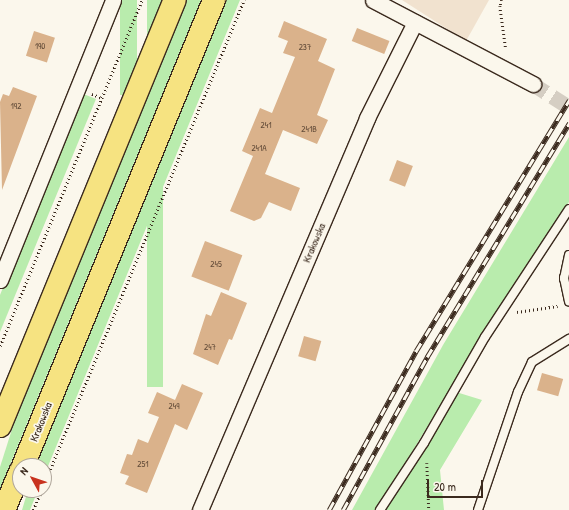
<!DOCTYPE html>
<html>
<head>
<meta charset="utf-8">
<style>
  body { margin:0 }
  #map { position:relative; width:569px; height:510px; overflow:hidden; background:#fbf7ec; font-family:"Patrick Hand",sans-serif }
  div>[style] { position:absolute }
  .built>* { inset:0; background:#f1e2cf }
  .green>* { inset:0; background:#b9ecad; transform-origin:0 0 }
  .building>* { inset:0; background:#dab28b; transform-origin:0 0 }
  .street-tunnel>* { height:15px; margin-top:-7.5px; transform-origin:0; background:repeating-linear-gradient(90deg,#d5cec3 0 15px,transparent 0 23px) }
  .path>* { height:2.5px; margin-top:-1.25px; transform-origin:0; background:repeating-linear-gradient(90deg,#3b2a1e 0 1px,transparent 0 4px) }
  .roads { filter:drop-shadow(1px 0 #3b2a1e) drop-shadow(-1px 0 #3b2a1e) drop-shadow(0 1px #3b2a1e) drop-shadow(0 -1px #3b2a1e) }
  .lane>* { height:8px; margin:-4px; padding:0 4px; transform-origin:4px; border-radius:4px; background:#fbf7ec }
  .street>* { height:15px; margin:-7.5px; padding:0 7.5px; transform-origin:7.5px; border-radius:7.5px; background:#fbf7ec }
  .primary>* { height:22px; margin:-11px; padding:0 11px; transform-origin:11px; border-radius:11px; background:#f6e381 }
  .rail>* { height:4.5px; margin-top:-2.25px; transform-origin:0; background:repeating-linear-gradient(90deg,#fbf7ec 0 9px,#3b2a1e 0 18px); box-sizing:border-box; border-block:1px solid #3b2a1e }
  span { translate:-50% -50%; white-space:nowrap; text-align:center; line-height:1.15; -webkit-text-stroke:3.5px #fbf7ec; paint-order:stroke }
  .number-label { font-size:9px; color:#634c39 }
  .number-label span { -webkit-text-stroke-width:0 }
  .street-label { font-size:11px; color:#3b2a1e }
  .north { position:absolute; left:12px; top:458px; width:40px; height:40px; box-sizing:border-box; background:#fbf7ec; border:1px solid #aea59a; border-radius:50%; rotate:310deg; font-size:11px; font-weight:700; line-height:16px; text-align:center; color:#3b2a1e }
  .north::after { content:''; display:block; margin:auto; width:14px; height:18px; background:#c8321e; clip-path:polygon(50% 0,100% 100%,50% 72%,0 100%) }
  .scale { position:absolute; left:427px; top:480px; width:56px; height:18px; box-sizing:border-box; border:2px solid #3b2a1e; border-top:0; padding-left:5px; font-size:12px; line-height:14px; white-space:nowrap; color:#3b2a1e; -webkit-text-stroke:3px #fbf7ec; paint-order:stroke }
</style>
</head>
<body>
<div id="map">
  <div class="built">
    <div style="clip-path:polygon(402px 0,489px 0,466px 41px)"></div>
  </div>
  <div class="green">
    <div style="left:120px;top:0;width:17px;height:95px"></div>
    <div style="left:147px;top:0;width:16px;height:387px"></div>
    <div style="clip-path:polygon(187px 0,201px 0,0 489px,0 467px,14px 423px)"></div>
    <div style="clip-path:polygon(226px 0,240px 0,44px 476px,44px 466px,36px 466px)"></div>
    <div style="clip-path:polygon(81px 93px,96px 99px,0 332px,0 295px)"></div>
    <div style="clip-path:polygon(569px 137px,569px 202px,508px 293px,377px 510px,352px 510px,443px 345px)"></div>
    <div style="clip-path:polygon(456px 392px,482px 400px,440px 470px,444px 510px,384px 510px)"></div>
    <div style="clip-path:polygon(28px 490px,38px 490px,30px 510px,22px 510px)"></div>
  </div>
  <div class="building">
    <div style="clip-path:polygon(284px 21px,327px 39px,318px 61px,335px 69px,317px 115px,328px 120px,317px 144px,283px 130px,265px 174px,300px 188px,291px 211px,269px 202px,261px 218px,254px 221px,230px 211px,253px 156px,242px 151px,260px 108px,272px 113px,295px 57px,283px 53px,288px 41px,278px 37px)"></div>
    <div style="left:357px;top:28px;width:35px;height:14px;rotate:22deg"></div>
    <div style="left:34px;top:31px;width:22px;height:26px;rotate:18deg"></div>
    <div style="clip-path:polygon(13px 87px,37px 96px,2px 190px,0 102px,3px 94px,9px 96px)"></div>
    <div style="left:397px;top:160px;width:17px;height:22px;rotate:21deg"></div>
    <div style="left:205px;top:241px;width:40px;height:38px;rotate:21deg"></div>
    <div style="clip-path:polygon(221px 292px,247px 303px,232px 340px,229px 339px,218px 365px,193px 354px,206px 314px,211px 316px)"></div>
    <div style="left:304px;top:336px;width:18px;height:21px;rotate:16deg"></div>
    <div style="left:542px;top:373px;width:22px;height:18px;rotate:16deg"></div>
    <div style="clip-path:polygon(182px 384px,203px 393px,187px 430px,175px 424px,147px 493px,125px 484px,129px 476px,120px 473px,127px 454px,132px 455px,138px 439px,148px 443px,159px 417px,148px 413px,157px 392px,175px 400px)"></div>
  </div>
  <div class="street-tunnel">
    <div style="left:533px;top:84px;width:43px;rotate:32.6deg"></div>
  </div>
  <div class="path">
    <div style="left:502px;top:0;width:6px;rotate:108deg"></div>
    <div style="left:500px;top:6px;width:44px;rotate:82.2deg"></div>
    <div style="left:92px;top:94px;width:11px;rotate:22deg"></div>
    <div style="left:517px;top:312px;width:41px;rotate:-8.3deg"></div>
    <div style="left:0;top:346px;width:374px;rotate:-67.7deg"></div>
    <div style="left:427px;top:463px;width:47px;rotate:87.6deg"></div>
    <div style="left:44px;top:484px;width:524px;rotate:-67.55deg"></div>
    <div style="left:33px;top:510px;width:22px;rotate:-66deg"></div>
  </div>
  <div class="roads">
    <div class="lane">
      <div style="left:569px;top:255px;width:24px;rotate:102deg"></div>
      <div style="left:564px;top:278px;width:24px;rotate:78deg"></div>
      <div style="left:380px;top:510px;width:80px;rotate:-56.7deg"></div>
      <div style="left:424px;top:443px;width:122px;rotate:-60.1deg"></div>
      <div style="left:485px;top:337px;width:153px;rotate:-56.7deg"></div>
      <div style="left:478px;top:510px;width:125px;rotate:-71.3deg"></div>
      <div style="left:518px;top:392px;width:33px;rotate:-65deg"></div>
      <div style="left:532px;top:362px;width:44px;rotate:-31.9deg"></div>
    </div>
    <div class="street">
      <div style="left:373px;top:0;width:181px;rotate:27.7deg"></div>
      <div style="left:0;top:280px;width:302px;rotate:-68deg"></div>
      <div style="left:200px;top:510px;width:426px;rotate:-66.9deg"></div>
      <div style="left:367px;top:118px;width:107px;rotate:-63.4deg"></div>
    </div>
    <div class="primary">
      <div style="left:0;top:426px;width:461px;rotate:-67.7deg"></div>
      <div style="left:23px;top:466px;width:504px;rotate:-67.71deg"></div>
      <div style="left:4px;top:510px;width:41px;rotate:-67.2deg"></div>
    </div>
  </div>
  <div class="rail">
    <div style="left:329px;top:510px;width:181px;rotate:-61.3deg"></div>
    <div style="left:416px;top:351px;width:294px;rotate:-58.6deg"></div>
    <div style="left:343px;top:510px;width:175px;rotate:-61.2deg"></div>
    <div style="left:427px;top:357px;width:274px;rotate:-58.7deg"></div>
  </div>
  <div class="number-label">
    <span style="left:40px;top:46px">190</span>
    <span style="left:305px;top:47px">237</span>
    <span style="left:16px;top:106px">192</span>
    <span style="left:266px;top:125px">241</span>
    <span style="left:309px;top:129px">241B</span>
    <span style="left:259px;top:148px">241A</span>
    <span style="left:216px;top:264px">245</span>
    <span style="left:210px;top:347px">247</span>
    <span style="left:174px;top:406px">249</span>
    <span style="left:143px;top:464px">251</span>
  </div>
  <div class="street-label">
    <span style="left:314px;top:243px;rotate:-67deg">Krakowska</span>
    <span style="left:41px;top:422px;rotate:-68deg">Krakowska</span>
  </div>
  <div class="north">N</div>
  <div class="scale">20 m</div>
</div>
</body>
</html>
